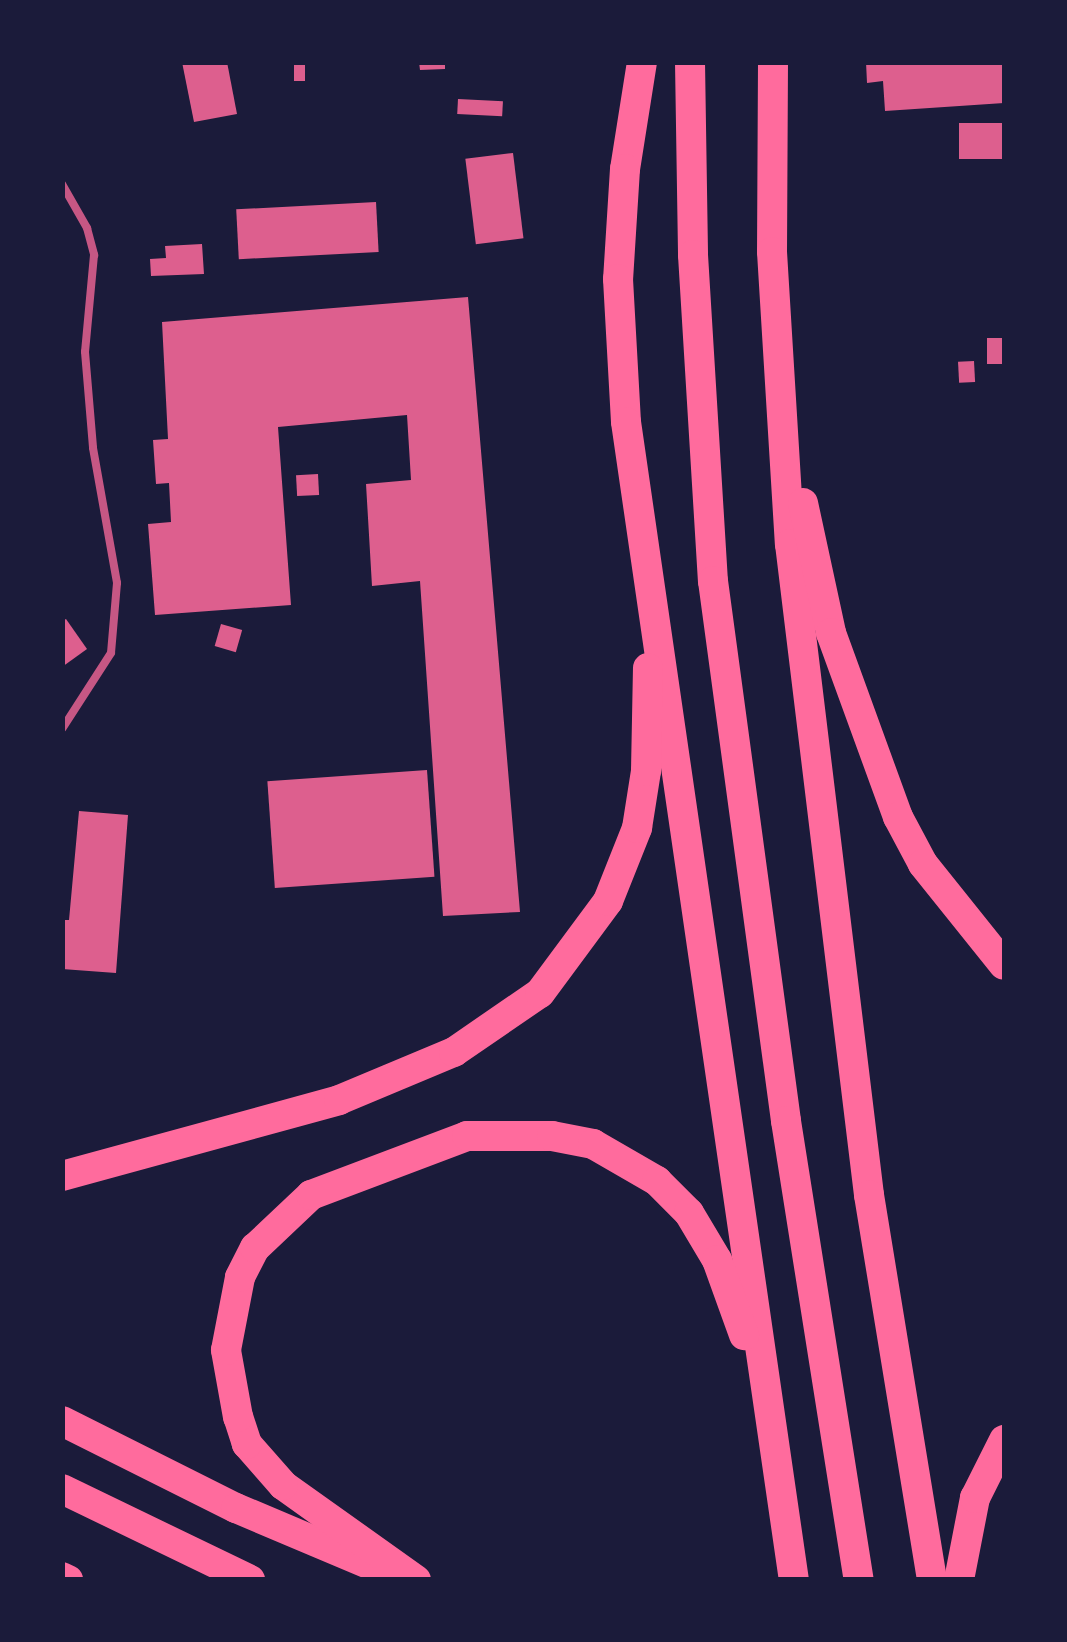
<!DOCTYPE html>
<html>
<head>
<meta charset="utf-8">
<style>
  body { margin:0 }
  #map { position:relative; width:1067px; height:1642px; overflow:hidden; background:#1b1b3a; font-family:"IBM Plex Sans",sans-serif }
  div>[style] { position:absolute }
  .building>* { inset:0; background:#dd5f8e; transform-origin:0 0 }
  .service>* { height:8px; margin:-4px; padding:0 4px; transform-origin:4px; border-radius:4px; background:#c65784 }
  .motorway>* { height:30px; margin:-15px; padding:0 15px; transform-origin:15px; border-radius:15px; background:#ff6b9d }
  span { translate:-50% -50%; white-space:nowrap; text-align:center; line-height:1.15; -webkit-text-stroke:9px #1b1b3a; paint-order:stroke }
  .frame { position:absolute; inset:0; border:65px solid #1b1b3a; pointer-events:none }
</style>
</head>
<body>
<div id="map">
  <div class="building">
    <div style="clip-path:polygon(182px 62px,227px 62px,237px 114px,194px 122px)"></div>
    <div style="left:294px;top:62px;width:11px;height:19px"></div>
    <div style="clip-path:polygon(419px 62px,445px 62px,445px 69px,420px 70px)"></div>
    <div style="clip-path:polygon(866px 62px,1004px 62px,1004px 103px,885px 111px,883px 81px,867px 83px)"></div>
    <div style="left:458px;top:99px;width:45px;height:15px;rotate:3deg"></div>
    <div style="left:1004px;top:123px;width:36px;height:45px;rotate:90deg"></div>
    <div style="left:513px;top:153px;width:86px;height:48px;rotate:83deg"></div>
    <div style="left:376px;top:202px;width:50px;height:140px;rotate:87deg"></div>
    <div style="clip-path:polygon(202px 244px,204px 274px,151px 276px,150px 259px,166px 258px,165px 246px)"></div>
    <div style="clip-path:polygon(468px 297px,520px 912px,443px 916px,420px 581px,372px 586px,366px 484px,411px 480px,407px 415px,278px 427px,291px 605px,155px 615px,148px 524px,171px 522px,169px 483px,156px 484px,153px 440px,168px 439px,162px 322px)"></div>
    <div style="left:1004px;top:338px;width:26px;height:17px;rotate:90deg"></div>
    <div style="left:974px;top:361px;width:21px;height:16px;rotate:87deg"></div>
    <div style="left:318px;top:474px;width:21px;height:22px;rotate:87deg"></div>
    <div style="clip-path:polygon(66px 619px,87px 649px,62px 667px,62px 621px)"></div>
    <div style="left:221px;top:624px;width:22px;height:23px;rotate:16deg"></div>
    <div style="left:427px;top:770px;width:107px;height:160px;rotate:86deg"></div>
    <div style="clip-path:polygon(79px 811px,128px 815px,116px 973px,62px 969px,62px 920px,69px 920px)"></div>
  </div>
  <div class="service">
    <div style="left:62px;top:184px;width:51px;rotate:60.4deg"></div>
    <div style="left:87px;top:228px;width:28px;rotate:75deg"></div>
    <div style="left:94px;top:255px;width:97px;rotate:95.3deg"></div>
    <div style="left:85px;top:352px;width:96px;rotate:85.2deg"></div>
    <div style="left:93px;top:448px;width:137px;rotate:79.9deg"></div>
    <div style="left:117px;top:583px;width:70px;rotate:94.9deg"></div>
    <div style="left:111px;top:653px;width:90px;rotate:122.8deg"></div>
  </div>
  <div class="motorway">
    <div style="left:642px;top:62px;width:108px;rotate:99deg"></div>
    <div style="left:625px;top:169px;width:110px;rotate:93.6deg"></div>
    <div style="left:618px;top:279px;width:143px;rotate:86.8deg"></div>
    <div style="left:626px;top:422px;width:1170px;rotate:81.75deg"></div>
    <div style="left:690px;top:62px;width:193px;rotate:89.1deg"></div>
    <div style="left:693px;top:255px;width:327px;rotate:86.5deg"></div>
    <div style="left:713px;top:581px;width:545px;rotate:82.3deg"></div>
    <div style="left:786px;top:1121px;width:465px;rotate:81deg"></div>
    <div style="left:773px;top:62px;width:190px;rotate:90.3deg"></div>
    <div style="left:772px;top:252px;width:293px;rotate:86.5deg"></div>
    <div style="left:790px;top:544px;width:656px;rotate:83.08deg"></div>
    <div style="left:869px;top:1195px;width:390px;rotate:80.7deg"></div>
    <div style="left:803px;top:503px;width:133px;rotate:77.8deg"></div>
    <div style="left:831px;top:633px;width:196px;rotate:70deg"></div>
    <div style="left:898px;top:817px;width:53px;rotate:62deg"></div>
    <div style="left:923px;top:864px;width:129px;rotate:51.3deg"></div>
    <div style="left:62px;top:1176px;width:287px;rotate:-15.3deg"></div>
    <div style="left:339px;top:1100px;width:125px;rotate:-22.7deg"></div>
    <div style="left:454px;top:1052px;width:104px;rotate:-34.5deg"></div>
    <div style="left:540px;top:993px;width:114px;rotate:-53.5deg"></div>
    <div style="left:608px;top:901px;width:79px;rotate:-68.3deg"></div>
    <div style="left:637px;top:828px;width:58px;rotate:-81deg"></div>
    <div style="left:646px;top:771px;width:103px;rotate:-88.9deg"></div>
    <div style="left:62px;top:1421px;width:195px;rotate:26.6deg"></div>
    <div style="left:236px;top:1508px;width:154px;rotate:22.9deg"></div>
    <div style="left:62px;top:1489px;width:209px;rotate:25.8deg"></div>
    <div style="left:62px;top:1577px;width:7px;rotate:27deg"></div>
    <div style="left:416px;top:1580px;width:163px;rotate:-144.5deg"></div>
    <div style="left:283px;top:1485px;width:55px;rotate:-131.3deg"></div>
    <div style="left:247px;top:1444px;width:28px;rotate:-108deg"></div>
    <div style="left:238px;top:1417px;width:68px;rotate:-100.2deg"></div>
    <div style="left:226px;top:1350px;width:74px;rotate:-79.1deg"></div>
    <div style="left:240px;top:1277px;width:33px;rotate:-63deg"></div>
    <div style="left:255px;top:1248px;width:77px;rotate:-43.4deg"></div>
    <div style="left:311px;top:1195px;width:167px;rotate:-20.7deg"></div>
    <div style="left:467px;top:1136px;width:85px"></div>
    <div style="left:552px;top:1136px;width:42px;rotate:11deg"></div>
    <div style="left:593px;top:1144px;width:74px;rotate:30deg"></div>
    <div style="left:657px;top:1181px;width:45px;rotate:45deg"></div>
    <div style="left:689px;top:1213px;width:55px;rotate:59.2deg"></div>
    <div style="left:717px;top:1260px;width:80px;rotate:70.2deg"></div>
    <div style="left:959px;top:1580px;width:84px;rotate:-79deg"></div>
    <div style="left:975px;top:1498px;width:65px;rotate:-63.4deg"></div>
  </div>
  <div class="frame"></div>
</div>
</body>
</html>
